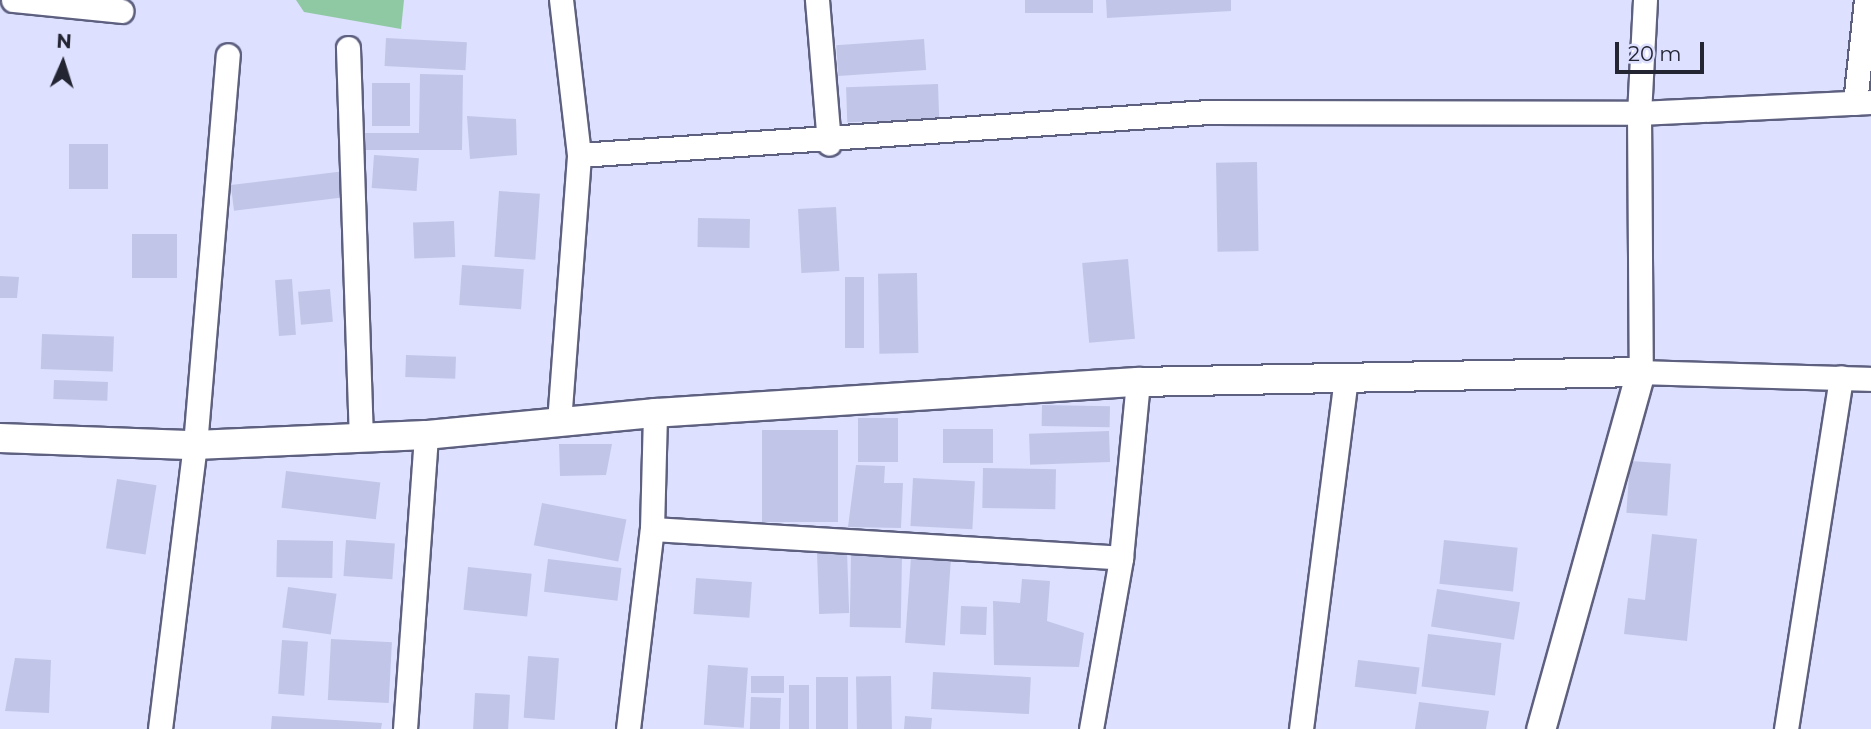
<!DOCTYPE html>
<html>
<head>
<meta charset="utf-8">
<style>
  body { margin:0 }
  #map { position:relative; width:1871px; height:729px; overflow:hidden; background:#dde0fe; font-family:Montserrat,sans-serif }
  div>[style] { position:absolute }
  .green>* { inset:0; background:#8fc9a4 }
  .building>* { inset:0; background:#c1c5e8; transform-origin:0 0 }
  .roads { filter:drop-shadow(2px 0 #5e6080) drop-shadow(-2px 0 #5e6080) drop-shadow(0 2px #5e6080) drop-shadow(0 -2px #5e6080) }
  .minor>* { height:23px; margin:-11.5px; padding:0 11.5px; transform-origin:11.5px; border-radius:11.5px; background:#fff }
  .tertiary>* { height:28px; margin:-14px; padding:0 14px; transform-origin:14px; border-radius:14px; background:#fff }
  span { translate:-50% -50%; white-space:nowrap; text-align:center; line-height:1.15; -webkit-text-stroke:6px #dde0fe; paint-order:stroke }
  .north { position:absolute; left:28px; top:28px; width:70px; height:70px; -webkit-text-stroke:5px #dde0fe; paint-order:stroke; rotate:3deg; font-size:19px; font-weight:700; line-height:28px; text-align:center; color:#242533 }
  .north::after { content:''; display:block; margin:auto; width:24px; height:32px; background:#242533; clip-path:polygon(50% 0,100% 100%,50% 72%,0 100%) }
  .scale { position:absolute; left:1615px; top:42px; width:89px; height:32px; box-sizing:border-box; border:4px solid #242533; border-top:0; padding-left:9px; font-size:21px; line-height:24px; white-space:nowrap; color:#242533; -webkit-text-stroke:5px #dde0fe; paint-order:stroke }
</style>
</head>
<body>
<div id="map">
  <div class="green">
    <div style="clip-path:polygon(296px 0,404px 0,401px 29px,304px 12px)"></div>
  </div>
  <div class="building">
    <div style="left:1025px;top:0;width:68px;height:13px"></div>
    <div style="clip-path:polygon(1106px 0,1231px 0,1231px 11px,1107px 18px)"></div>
    <div style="left:386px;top:38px;width:81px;height:28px;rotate:3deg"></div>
    <div style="left:924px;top:39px;width:31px;height:88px;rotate:86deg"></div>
    <div style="clip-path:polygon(420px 74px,463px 75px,462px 150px,364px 150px,364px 133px,419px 133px)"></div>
    <div style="left:372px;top:83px;width:38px;height:43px"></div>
    <div style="left:938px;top:84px;width:35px;height:92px;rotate:88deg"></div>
    <div style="clip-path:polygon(467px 116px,516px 119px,517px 155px,470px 159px)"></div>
    <div style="left:69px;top:144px;width:39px;height:45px"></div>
    <div style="left:374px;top:155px;width:45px;height:33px;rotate:4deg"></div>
    <div style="left:1257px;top:162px;width:89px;height:41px;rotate:89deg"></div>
    <div style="left:345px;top:171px;width:26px;height:115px;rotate:83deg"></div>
    <div style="left:499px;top:191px;width:41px;height:66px;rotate:4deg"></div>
    <div style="left:836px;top:207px;width:64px;height:38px;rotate:87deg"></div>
    <div style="left:698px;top:218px;width:52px;height:29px;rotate:1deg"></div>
    <div style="left:454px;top:221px;width:36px;height:41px;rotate:88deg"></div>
    <div style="left:132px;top:234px;width:45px;height:44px"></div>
    <div style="left:1128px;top:259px;width:80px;height:46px;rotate:85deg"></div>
    <div style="left:462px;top:265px;width:62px;height:40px;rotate:4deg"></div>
    <div style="left:917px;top:273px;width:80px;height:39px;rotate:89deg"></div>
    <div style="clip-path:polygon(0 276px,19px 277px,17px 298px,0 298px)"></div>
    <div style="left:845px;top:277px;width:19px;height:71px"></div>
    <div style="left:292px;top:279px;width:56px;height:17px;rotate:86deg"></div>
    <div style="left:330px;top:289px;width:33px;height:32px;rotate:85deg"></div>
    <div style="left:42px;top:334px;width:72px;height:35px;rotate:2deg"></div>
    <div style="left:406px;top:355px;width:50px;height:22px;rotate:2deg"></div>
    <div style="left:54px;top:380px;width:54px;height:19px;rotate:2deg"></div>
    <div style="left:1042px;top:405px;width:68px;height:21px;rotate:1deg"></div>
    <div style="left:858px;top:418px;width:40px;height:44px"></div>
    <div style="left:993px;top:429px;width:34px;height:50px;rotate:90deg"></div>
    <div style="left:762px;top:430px;width:76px;height:92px"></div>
    <div style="left:1109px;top:431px;width:31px;height:80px;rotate:88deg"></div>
    <div style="clip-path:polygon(559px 444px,612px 444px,606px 475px,560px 476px)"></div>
    <div style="left:1630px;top:461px;width:41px;height:52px;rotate:4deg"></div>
    <div style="clip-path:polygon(856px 465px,885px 466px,884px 483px,903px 483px,901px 528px,848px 527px)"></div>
    <div style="left:983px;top:468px;width:73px;height:40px;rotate:1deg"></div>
    <div style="left:286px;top:471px;width:95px;height:37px;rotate:7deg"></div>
    <div style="left:913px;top:478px;width:62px;height:48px;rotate:3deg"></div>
    <div style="left:117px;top:479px;width:40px;height:70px;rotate:9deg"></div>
    <div style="left:542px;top:503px;width:86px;height:43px;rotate:11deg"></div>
    <div style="clip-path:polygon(1652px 534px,1697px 539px,1687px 641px,1624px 634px,1628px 598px,1645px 600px)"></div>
    <div style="left:277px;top:540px;width:56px;height:37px;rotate:1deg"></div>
    <div style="left:346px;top:540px;width:49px;height:36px;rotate:4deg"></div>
    <div style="left:1444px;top:540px;width:74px;height:44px;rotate:6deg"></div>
    <div style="left:847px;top:551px;width:62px;height:30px;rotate:88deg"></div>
    <div style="left:851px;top:555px;width:51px;height:72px;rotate:1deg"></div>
    <div style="left:911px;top:557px;width:40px;height:86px;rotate:4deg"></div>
    <div style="left:548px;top:559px;width:74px;height:33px;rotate:7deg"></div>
    <div style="left:468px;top:567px;width:64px;height:43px;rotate:6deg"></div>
    <div style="left:696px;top:578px;width:56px;height:36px;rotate:4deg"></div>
    <div style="clip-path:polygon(1022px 579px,1050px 581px,1047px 621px,1084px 633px,1079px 667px,994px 665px,993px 601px,1020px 603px)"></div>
    <div style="left:288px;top:587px;width:49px;height:41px;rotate:8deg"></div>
    <div style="left:1437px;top:589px;width:84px;height:38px;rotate:9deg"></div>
    <div style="left:961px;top:606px;width:26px;height:28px;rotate:2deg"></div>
    <div style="left:1428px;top:634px;width:74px;height:53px;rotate:7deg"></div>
    <div style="left:331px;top:639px;width:61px;height:61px;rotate:3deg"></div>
    <div style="left:282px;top:640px;width:26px;height:54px;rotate:4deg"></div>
    <div style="left:528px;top:656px;width:31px;height:62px;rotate:4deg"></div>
    <div style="clip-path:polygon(15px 658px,51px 660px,49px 713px,5px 711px)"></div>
    <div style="left:1358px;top:660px;width:62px;height:27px;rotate:7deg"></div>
    <div style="left:708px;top:665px;width:40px;height:60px;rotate:4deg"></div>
    <div style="left:933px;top:672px;width:98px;height:37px;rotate:3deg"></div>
    <div style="left:751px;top:676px;width:33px;height:17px"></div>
    <div style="left:891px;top:676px;width:53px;height:35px;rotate:89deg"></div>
    <div style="left:816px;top:677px;width:32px;height:52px"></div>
    <div style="left:809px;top:685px;width:44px;height:20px;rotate:90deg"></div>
    <div style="left:475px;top:693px;width:35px;height:36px;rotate:3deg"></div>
    <div style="left:751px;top:697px;width:30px;height:32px;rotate:2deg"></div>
    <div style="clip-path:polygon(1419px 702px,1489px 711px,1486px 729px,1415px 729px)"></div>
    <div style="clip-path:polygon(272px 716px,382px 723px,381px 729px,271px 729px)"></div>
    <div style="clip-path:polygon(905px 716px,932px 718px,931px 729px,904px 729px)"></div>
  </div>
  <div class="roads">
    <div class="minor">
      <div style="left:13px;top:0;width:109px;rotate:5.8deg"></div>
      <div style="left:817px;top:0;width:144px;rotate:85.2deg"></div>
      <div style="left:1645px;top:0;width:113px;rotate:93deg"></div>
      <div style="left:1639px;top:113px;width:259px;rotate:89.6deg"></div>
      <div style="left:1641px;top:372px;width:230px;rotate:1.7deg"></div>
      <div style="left:348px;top:48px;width:386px;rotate:88.1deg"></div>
      <div style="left:1855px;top:103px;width:104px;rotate:-83.9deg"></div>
      <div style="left:579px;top:155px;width:630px;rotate:-3.91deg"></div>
      <div style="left:1208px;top:112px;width:431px;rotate:0.1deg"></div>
      <div style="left:1639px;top:113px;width:232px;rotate:-2.7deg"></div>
      <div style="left:559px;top:422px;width:268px;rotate:-85.7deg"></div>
      <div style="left:579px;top:155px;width:156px;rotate:-96.6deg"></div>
      <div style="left:652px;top:529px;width:470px;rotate:3.5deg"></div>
      <div style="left:160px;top:729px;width:286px;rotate:-83deg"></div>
      <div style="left:195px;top:445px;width:391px;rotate:-85.2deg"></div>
      <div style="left:405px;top:729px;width:295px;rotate:-85.9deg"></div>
      <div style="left:628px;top:729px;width:201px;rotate:-83.2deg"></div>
      <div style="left:652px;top:529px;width:116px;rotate:-88.5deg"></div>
      <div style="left:1091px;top:729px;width:174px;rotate:-80deg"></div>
      <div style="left:1121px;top:558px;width:177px;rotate:-84.5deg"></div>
      <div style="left:1301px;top:729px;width:353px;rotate:-82.7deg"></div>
      <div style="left:1786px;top:729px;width:356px;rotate:-81.1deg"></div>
    </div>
    <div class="tertiary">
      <div style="left:0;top:438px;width:195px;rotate:2.1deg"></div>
      <div style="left:195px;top:445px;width:231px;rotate:-2.5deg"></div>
      <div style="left:426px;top:435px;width:230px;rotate:-5.5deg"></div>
      <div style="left:655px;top:413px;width:484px;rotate:-3.7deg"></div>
      <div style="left:1138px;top:382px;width:503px;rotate:-1.14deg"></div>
      <div style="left:1641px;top:372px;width:371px;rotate:105.6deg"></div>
    </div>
  </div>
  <div class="north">N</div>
  <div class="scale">20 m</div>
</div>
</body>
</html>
